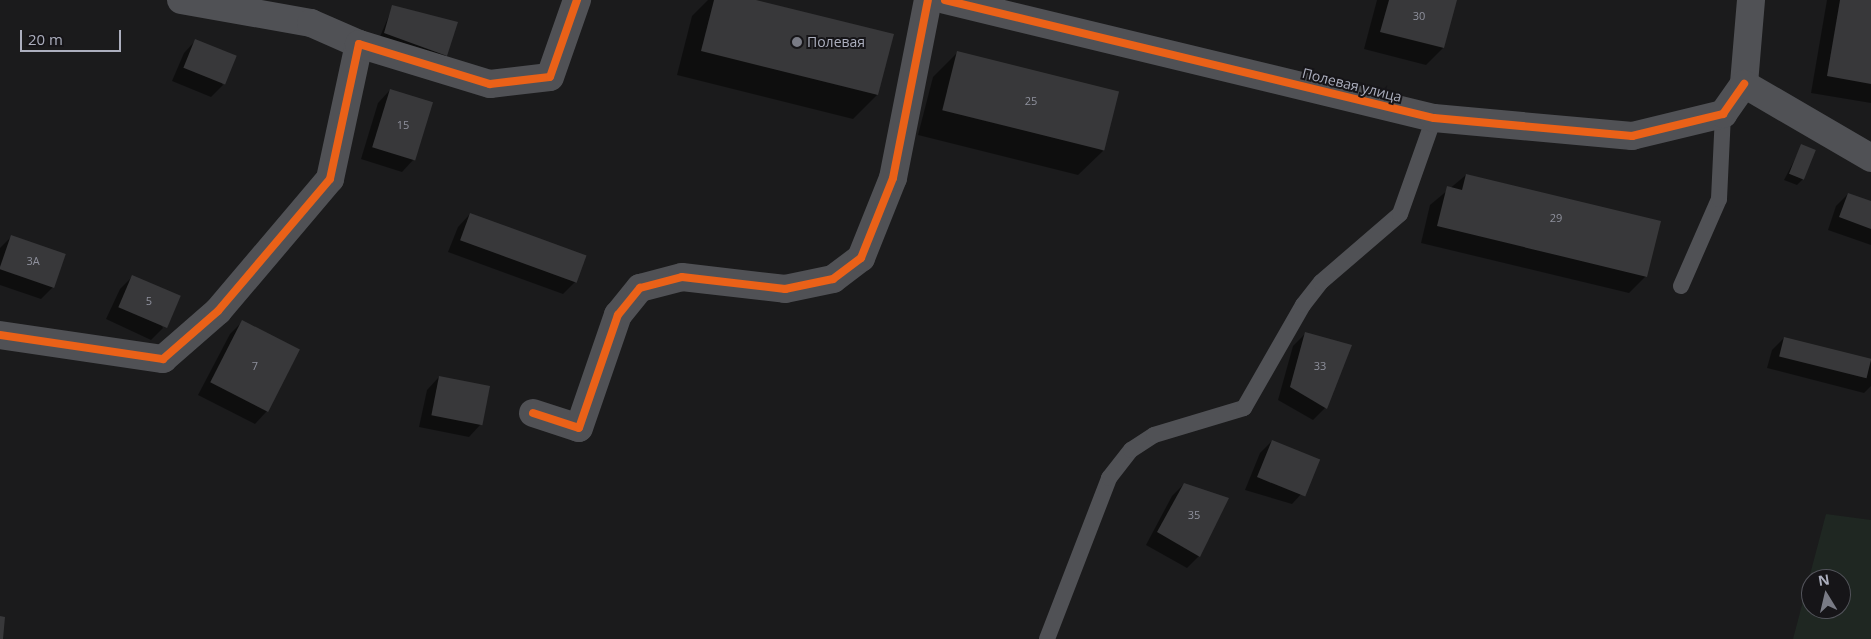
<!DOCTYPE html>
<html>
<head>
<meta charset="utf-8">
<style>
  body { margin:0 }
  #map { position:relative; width:1871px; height:639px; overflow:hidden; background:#1b1b1c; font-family:"Open Sans",sans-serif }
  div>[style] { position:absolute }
  .green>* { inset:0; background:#1f2722 }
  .shadow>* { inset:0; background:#0007 }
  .building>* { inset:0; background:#38383a; transform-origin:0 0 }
  .service>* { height:16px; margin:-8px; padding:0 8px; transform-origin:8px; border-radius:8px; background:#505155 }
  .minor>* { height:28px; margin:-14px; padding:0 14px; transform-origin:14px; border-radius:14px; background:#505155 }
  .cycleway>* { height:8px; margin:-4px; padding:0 4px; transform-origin:4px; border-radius:4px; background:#ea6118 }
  .dots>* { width:14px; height:14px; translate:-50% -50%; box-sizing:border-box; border:2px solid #161518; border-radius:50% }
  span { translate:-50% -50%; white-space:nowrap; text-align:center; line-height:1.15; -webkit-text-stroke:4px #161518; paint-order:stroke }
  .number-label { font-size:11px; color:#8f919d }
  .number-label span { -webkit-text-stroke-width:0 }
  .poi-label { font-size:14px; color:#acafbe }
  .left { translate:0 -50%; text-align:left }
  .street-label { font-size:14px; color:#acafbe }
  .north { position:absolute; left:1801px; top:569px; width:50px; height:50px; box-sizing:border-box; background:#161518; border:1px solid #52535a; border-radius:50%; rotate:351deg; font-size:14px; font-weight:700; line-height:20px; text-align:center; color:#acafbe }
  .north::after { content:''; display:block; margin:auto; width:18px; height:22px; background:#797b85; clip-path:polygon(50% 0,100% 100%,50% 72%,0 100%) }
  .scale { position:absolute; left:20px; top:30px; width:101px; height:22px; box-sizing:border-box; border:2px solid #acafbe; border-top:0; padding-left:6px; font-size:15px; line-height:18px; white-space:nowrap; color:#acafbe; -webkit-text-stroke:4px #161518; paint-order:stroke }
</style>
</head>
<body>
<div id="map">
  <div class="green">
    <div style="clip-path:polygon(evenodd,1826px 514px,1871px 520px,1871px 639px,1793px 639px,1826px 514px,1811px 579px,1841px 579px,1841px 609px,1811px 609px,1811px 579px)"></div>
  </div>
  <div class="shadow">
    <div style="clip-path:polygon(708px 0,751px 0,877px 95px,853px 119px,677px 75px,692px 16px)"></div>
    <div style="clip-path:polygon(1377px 0,1455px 0,1443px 48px,1426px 65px,1364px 49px)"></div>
    <div style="clip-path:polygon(1827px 0,1871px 0,1871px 103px,1811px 93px)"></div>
    <div style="clip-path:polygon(393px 6px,446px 55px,440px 61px,379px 39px)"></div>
    <div style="clip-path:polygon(196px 40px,223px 85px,211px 97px,172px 81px,184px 53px)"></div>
    <div style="clip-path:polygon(958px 52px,1103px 151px,1078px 175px,918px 135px,933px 77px)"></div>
    <div style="clip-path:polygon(390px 90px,414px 159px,402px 172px,361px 159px,378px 103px)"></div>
    <div style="clip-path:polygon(1802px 146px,1803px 179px,1797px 185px,1784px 180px)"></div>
    <div style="clip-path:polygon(1466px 175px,1646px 276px,1629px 293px,1421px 243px,1430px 205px)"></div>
    <div style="clip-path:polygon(1848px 194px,1871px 202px,1871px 245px,1828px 230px,1836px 206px)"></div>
    <div style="clip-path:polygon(470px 214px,575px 282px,563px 294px,448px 252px,458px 227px)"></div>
    <div style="clip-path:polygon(11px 237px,53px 287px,41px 299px,0 285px,0 248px)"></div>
    <div style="clip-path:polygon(132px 277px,163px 328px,151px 340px,106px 319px,120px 289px)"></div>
    <div style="clip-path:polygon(242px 322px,267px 411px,255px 424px,198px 395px,230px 334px)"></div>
    <div style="clip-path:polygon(1305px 334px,1350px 346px,1325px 408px,1313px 420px,1278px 400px,1293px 346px)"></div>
    <div style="clip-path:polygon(1784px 338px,1871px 360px,1871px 386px,1864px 393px,1767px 368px,1772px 350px)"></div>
    <div style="clip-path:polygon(439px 377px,481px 424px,469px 437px,419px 427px,427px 390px)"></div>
    <div style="clip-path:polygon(1272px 441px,1304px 491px,1292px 504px,1245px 490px,1260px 453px)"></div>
    <div style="clip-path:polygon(1184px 484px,1227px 499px,1199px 556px,1187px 568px,1146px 545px,1172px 496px)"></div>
  </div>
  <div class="building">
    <div style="clip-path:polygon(714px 0,756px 0,894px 34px,878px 95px,701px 51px)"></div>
    <div style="clip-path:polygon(1389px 0,1457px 0,1444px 48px,1380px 32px)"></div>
    <div style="clip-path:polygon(1840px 0,1871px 0,1871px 84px,1827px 76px)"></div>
    <div style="clip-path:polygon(392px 5px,458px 22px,447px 56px,384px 33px)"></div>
    <div style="left:195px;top:39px;width:45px;height:31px;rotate:22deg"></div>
    <div style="left:957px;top:51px;width:167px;height:61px;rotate:14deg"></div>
    <div style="left:390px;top:89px;width:45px;height:61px;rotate:17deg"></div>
    <div style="left:1801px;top:144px;width:16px;height:32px;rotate:22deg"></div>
    <div style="clip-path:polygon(1466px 174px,1661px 221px,1647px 277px,1437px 226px,1447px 186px,1462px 190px)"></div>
    <div style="clip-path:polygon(1848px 193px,1871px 201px,1871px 229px,1839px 217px)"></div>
    <div style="left:470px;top:213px;width:124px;height:29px;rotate:20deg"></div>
    <div style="left:11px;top:235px;width:58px;height:36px;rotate:19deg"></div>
    <div style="left:132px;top:275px;width:53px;height:35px;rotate:23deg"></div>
    <div style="left:242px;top:320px;width:65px;height:70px;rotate:27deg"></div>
    <div style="clip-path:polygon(1305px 332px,1352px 345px,1327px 409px,1290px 387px)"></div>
    <div style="left:1784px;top:337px;width:90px;height:20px;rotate:14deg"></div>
    <div style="left:439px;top:376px;width:52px;height:40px;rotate:11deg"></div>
    <div style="left:1272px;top:440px;width:52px;height:40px;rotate:22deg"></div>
    <div style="clip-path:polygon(1184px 483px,1229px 498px,1200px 557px,1157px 532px)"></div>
    <div style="clip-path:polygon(0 616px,5px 617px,3px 639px,0 639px)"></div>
  </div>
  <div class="service">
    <div style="left:1681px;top:286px;width:95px;rotate:-66.4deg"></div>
    <div style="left:1719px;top:199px;width:85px;rotate:-87.3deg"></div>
    <div style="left:1047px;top:639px;width:173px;rotate:-68.9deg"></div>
    <div style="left:1109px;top:478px;width:36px;rotate:-52deg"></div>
    <div style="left:1131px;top:450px;width:27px;rotate:-33deg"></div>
    <div style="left:1154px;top:435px;width:94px;rotate:-16.7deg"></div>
    <div style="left:1244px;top:408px;width:119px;rotate:-60.2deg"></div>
    <div style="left:1303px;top:305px;width:29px;rotate:-52deg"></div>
    <div style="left:1321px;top:282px;width:104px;rotate:-40.7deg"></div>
    <div style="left:1400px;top:214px;width:102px;rotate:-70.5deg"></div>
  </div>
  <div class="minor">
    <div style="left:181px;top:0;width:132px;rotate:10deg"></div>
    <div style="left:311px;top:23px;width:52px;rotate:23.6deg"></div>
    <div style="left:945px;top:0;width:503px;rotate:13.57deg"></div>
    <div style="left:1434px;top:118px;width:199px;rotate:5.2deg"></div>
    <div style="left:1632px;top:136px;width:94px;rotate:-13.6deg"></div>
    <div style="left:1723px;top:114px;width:37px;rotate:-55deg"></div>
    <div style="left:1751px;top:0;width:84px;rotate:94.8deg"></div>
    <div style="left:1744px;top:84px;width:147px;rotate:30.2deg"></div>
    <div style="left:0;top:335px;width:165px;rotate:8.4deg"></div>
    <div style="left:163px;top:359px;width:73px;rotate:-41.1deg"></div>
    <div style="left:218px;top:311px;width:173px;rotate:-49.7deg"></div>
    <div style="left:330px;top:179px;width:138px;rotate:-77.9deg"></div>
    <div style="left:359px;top:44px;width:137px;rotate:17deg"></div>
    <div style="left:490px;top:84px;width:60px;rotate:-6.7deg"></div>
    <div style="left:550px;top:77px;width:82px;rotate:-70.7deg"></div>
    <div style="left:533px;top:413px;width:48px;rotate:18.1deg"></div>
    <div style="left:579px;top:428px;width:120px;rotate:-71deg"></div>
    <div style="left:618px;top:315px;width:35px;rotate:-51deg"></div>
    <div style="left:640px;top:288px;width:43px;rotate:-14.7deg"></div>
    <div style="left:682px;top:277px;width:104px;rotate:6.6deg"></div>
    <div style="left:785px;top:289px;width:49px;rotate:-11.8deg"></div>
    <div style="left:833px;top:279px;width:35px;rotate:-37deg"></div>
    <div style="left:861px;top:258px;width:86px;rotate:-68.2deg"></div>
    <div style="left:893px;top:178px;width:181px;rotate:-78.9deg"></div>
  </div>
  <div class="cycleway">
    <div style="left:945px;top:0;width:503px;rotate:13.57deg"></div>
    <div style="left:1434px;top:118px;width:199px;rotate:5.2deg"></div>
    <div style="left:1632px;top:136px;width:94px;rotate:-13.6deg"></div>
    <div style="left:1723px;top:114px;width:37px;rotate:-55deg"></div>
    <div style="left:0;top:335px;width:165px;rotate:8.4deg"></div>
    <div style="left:163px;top:359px;width:73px;rotate:-41.1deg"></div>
    <div style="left:218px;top:311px;width:173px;rotate:-49.7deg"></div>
    <div style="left:330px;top:179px;width:138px;rotate:-77.9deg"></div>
    <div style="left:359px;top:44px;width:137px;rotate:17deg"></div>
    <div style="left:490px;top:84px;width:60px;rotate:-6.7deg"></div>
    <div style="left:550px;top:77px;width:82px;rotate:-70.7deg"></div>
    <div style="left:533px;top:413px;width:48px;rotate:18.1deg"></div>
    <div style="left:579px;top:428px;width:120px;rotate:-71deg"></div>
    <div style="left:618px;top:315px;width:35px;rotate:-51deg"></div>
    <div style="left:640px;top:288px;width:43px;rotate:-14.7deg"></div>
    <div style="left:682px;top:277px;width:104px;rotate:6.6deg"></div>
    <div style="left:785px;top:289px;width:49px;rotate:-11.8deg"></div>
    <div style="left:833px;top:279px;width:35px;rotate:-37deg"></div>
    <div style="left:861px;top:258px;width:86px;rotate:-68.2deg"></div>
    <div style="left:893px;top:178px;width:181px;rotate:-78.9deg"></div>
  </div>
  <div class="dots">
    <div style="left:797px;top:42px;background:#797b85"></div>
  </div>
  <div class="number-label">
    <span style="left:1419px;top:16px">30</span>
    <span style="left:1031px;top:101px">25</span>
    <span style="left:403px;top:125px">15</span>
    <span style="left:1556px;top:218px">29</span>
    <span style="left:33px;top:261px">3А</span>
    <span style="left:149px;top:301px">5</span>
    <span style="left:255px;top:366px">7</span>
    <span style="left:1320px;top:366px">33</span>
    <span style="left:1194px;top:515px">35</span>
  </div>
  <div class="poi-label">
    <span class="left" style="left:807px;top:42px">Полевая</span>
  </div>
  <div class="street-label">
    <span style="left:1352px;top:85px;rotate:14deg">Полевая улица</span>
  </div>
  <div class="north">N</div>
  <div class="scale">20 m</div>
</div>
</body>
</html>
